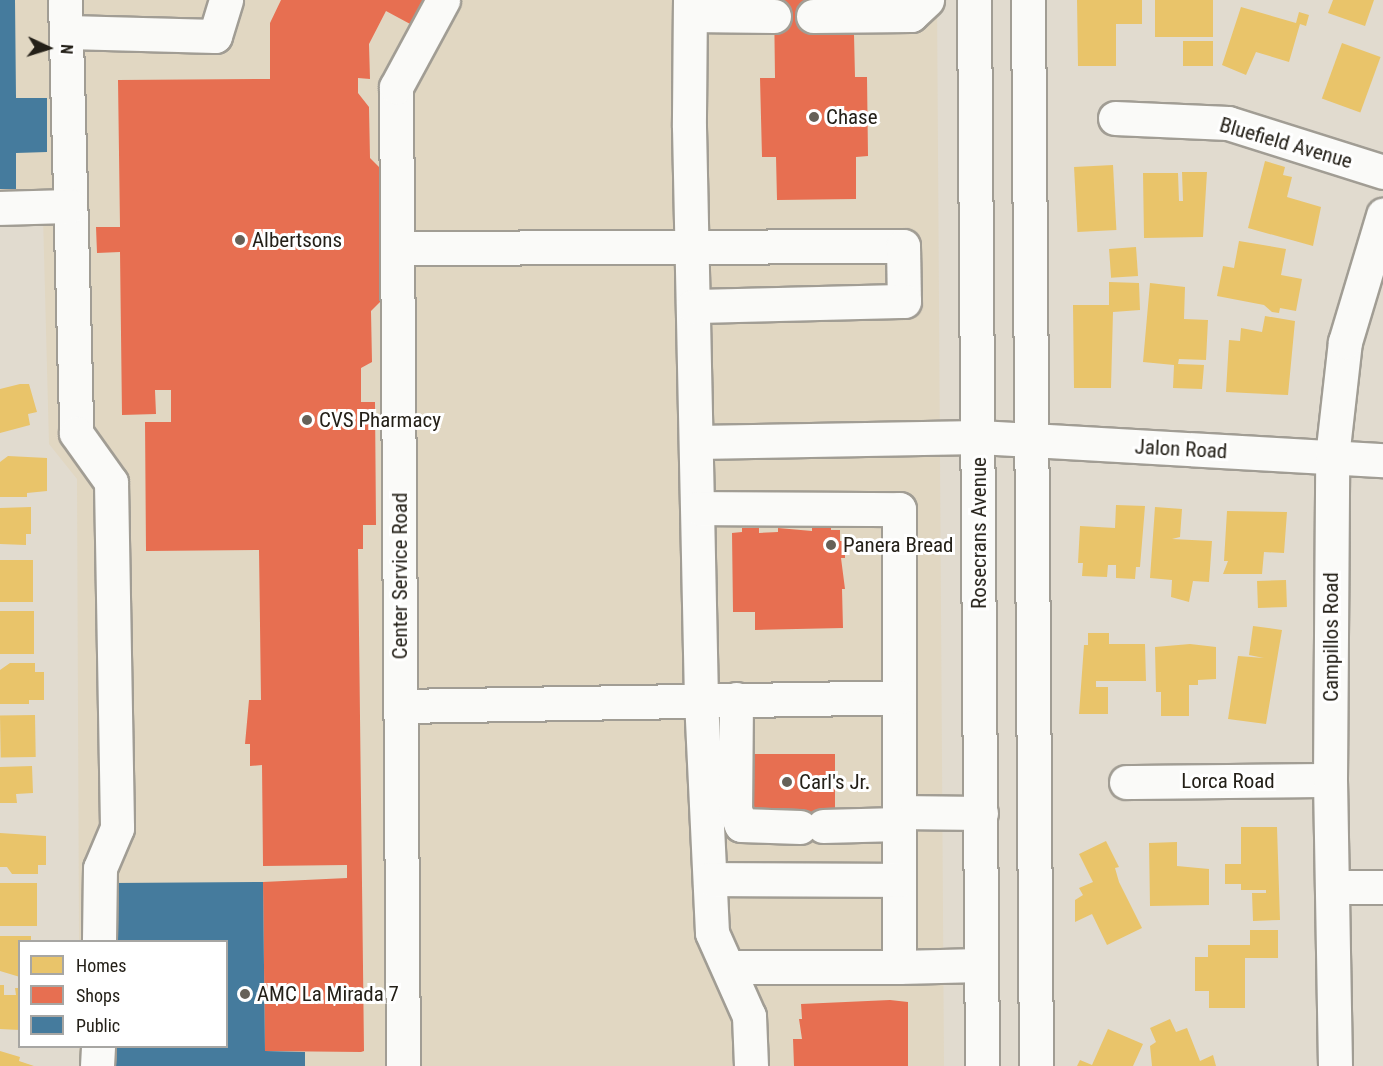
<!DOCTYPE html>
<html>
<head>
<meta charset="utf-8">
<style>
  body { margin:0 }
  #map { position:relative; width:1383px; height:1066px; overflow:hidden; background:#e1dbcf; font-family:"Roboto Condensed",sans-serif }
  div>[style] { position:absolute }
  .built>* { inset:0; background:#e1d7c2 }
  .homes>* { inset:0; background:#e9c46a; transform-origin:0 0 }
  .shops>* { inset:0; background:#e76f51 }
  .public>* { inset:0; background:#457b9d }
  .roads { filter:drop-shadow(2px 0 #a19d94) drop-shadow(-2px 0 #a19d94) drop-shadow(0 2px #a19d94) drop-shadow(0 -2px #a19d94) }
  .minor>* { height:33px; margin:-16.5px; padding:0 16.5px; transform-origin:16.5px; border-radius:16.5px; background:#fafaf8 }
  .major>* { height:33px; margin:-16.5px; padding:0 16.5px; transform-origin:16.5px; border-radius:16.5px; background:#fafaf8 }
  .dots>* { width:16px; height:16px; translate:-50% -50%; box-sizing:border-box; border:3px solid #fff; border-radius:50% }
  span { translate:-50% -50%; white-space:nowrap; text-align:center; line-height:1.15; -webkit-text-stroke:6px #fff; paint-order:stroke }
  .poi-label { font-size:21px; color:#242018 }
  .left { translate:0 -50%; text-align:left }
  .street-label { font-size:21px; color:#242018 }
  .legend { position:absolute; left:18px; top:940px; width:210px; height:108px; box-sizing:border-box; background:#fff; border:2px solid #a7a6a3; margin:0; padding:8px 10px; list-style:none; font-size:18px; color:#242018 }
  .legend li { display:flex; align-items:center; gap:12px; height:30px }
  .legend b { width:30px; border:2px solid #a7a6a3 }
  .north { position:absolute; left:18px; top:18px; width:60px; height:60px; -webkit-text-stroke:4px #fff; paint-order:stroke; rotate:94deg; font-size:16px; font-weight:700; line-height:24px; text-align:center; color:#242018 }
  .north::after { content:''; display:block; margin:auto; width:21px; height:27px; background:#242018; clip-path:polygon(50% 0,100% 100%,50% 72%,0 100%) }
</style>
</head>
<body>
<div id="map">
  <div class="built">
    <div style="clip-path:polygon(0 0,937px 0,944px 1066px,79px 1066px,79px 1047px,226px 1046px,226px 942px,79px 941px,77px 479px,49px 444px,43px 216px,0 217px)"></div>
  </div>
  <div class="homes">
    <div style="clip-path:polygon(1077px 0,1142px 0,1142px 24px,1116px 24px,1116px 66px,1078px 66px)"></div>
    <div style="left:1155px;top:0;width:58px;height:37px"></div>
    <div style="clip-path:polygon(1333px 0,1374px 0,1365px 26px,1328px 13px)"></div>
    <div style="clip-path:polygon(1241px 7px,1296px 23px,1299px 12px,1309px 15px,1306px 26px,1300px 24px,1289px 62px,1256px 52px,1246px 75px,1222px 65px)"></div>
    <div style="left:1183px;top:41px;width:30px;height:25px"></div>
    <div style="left:1342px;top:43px;width:41px;height:59px;rotate:20deg"></div>
    <div style="clip-path:polygon(1265px 161px,1285px 167px,1283px 175px,1292px 177px,1287px 197px,1321px 207px,1313px 246px,1248px 228px)"></div>
    <div style="left:1113px;top:165px;width:65px;height:39px;rotate:87deg"></div>
    <div style="clip-path:polygon(1182px 172px,1207px 172px,1203px 237px,1144px 238px,1143px 173px,1178px 173px,1179px 201px,1183px 201px)"></div>
    <div style="clip-path:polygon(1239px 241px,1286px 249px,1281px 275px,1302px 279px,1296px 311px,1280px 308px,1279px 313px,1272px 312px,1264px 305px,1217px 296px,1223px 266px,1234px 268px)"></div>
    <div style="left:1136px;top:247px;width:29px;height:27px;rotate:86deg"></div>
    <div style="clip-path:polygon(1109px 282px,1139px 283px,1140px 310px,1113px 312px,1111px 388px,1074px 388px,1073px 305px,1109px 305px)"></div>
    <div style="clip-path:polygon(1150px 283px,1185px 287px,1184px 319px,1208px 320px,1206px 360px,1179px 359px,1178px 364px,1204px 365px,1202px 389px,1173px 388px,1174px 365px,1143px 362px)"></div>
    <div style="clip-path:polygon(1265px 316px,1295px 321px,1288px 395px,1226px 392px,1229px 340px,1240px 341px,1241px 328px,1262px 332px)"></div>
    <div style="clip-path:polygon(20px 384px,29px 384px,37px 412px,28px 414px,30px 425px,0 433px,0 389px)"></div>
    <div style="clip-path:polygon(8px 456px,47px 458px,47px 491px,27px 493px,27px 497px,0 497px,0 462px)"></div>
    <div style="clip-path:polygon(1116px 505px,1145px 506px,1140px 567px,1136px 567px,1135px 579px,1116px 578px,1116px 565px,1108px 565px,1107px 577px,1082px 576px,1083px 563px,1078px 563px,1080px 526px,1115px 528px)"></div>
    <div style="clip-path:polygon(31px 507px,31px 534px,26px 534px,26px 545px,0 544px,0 508px)"></div>
    <div style="clip-path:polygon(1155px 507px,1182px 509px,1180px 537px,1172px 539px,1212px 541px,1209px 582px,1193px 581px,1189px 602px,1171px 597px,1172px 580px,1150px 578px)"></div>
    <div style="clip-path:polygon(1227px 511px,1287px 512px,1284px 553px,1264px 552px,1262px 574px,1223px 574px,1228px 561px,1224px 561px)"></div>
    <div style="left:0;top:560px;width:33px;height:42px"></div>
    <div style="left:1286px;top:580px;width:27px;height:29px;rotate:88deg"></div>
    <div style="left:0;top:611px;width:34px;height:43px"></div>
    <div style="clip-path:polygon(1253px 626px,1282px 630px,1266px 724px,1228px 719px,1238px 656px,1264px 658px,1249px 655px)"></div>
    <div style="clip-path:polygon(1088px 633px,1109px 633px,1109px 644px,1145px 644px,1146px 681px,1096px 681px,1096px 687px,1108px 687px,1108px 714px,1079px 714px,1084px 645px,1088px 645px)"></div>
    <div style="clip-path:polygon(1190px 644px,1216px 647px,1216px 679px,1198px 680px,1198px 685px,1189px 685px,1189px 716px,1161px 716px,1161px 692px,1156px 692px,1155px 647px)"></div>
    <div style="clip-path:polygon(10px 663px,35px 663px,35px 672px,44px 672px,44px 700px,29px 700px,29px 704px,0 704px,0 670px)"></div>
    <div style="left:35px;top:715px;width:42px;height:35px;rotate:89deg"></div>
    <div style="clip-path:polygon(32px 766px,33px 793px,16px 794px,17px 803px,0 803px,0 767px)"></div>
    <div style="clip-path:polygon(1241px 827px,1277px 827px,1280px 920px,1253px 921px,1252px 893px,1266px 893px,1266px 890px,1241px 890px,1241px 884px,1225px 884px,1225px 864px,1241px 864px)"></div>
    <div style="clip-path:polygon(0 833px,46px 836px,46px 865px,38px 865px,38px 874px,12px 874px,7px 867px,0 867px)"></div>
    <div style="clip-path:polygon(1106px 841px,1119px 867px,1115px 868px,1119px 882px,1142px 928px,1107px 945px,1092px 914px,1075px 922px,1075px 900px,1083px 895px,1079px 888px,1093px 882px,1079px 854px)"></div>
    <div style="clip-path:polygon(1177px 842px,1177px 866px,1209px 869px,1209px 905px,1150px 906px,1149px 843px)"></div>
    <div style="left:0;top:883px;width:37px;height:43px"></div>
    <div style="clip-path:polygon(1250px 930px,1278px 930px,1278px 958px,1245px 958px,1245px 1008px,1209px 1008px,1209px 991px,1195px 991px,1195px 957px,1208px 957px,1208px 945px,1250px 945px)"></div>
    <div style="clip-path:polygon(0 936px,31px 936px,31px 942px,20px 942px,20px 977px,0 971px)"></div>
    <div style="clip-path:polygon(0 985px,4px 985px,4px 995px,16px 995px,15px 988px,20px 988px,20px 1030px,0 1029px)"></div>
    <div style="clip-path:polygon(1170px 1019px,1176px 1032px,1187px 1028px,1200px 1061px,1213px 1055px,1216px 1066px,1152px 1066px,1150px 1046px,1156px 1042px,1150px 1028px)"></div>
    <div style="clip-path:polygon(1108px 1029px,1143px 1044px,1133px 1066px,1077px 1066px,1080px 1060px,1092px 1065px)"></div>
    <div style="clip-path:polygon(0 1051px,20px 1057px,19px 1061px,34px 1066px,0 1066px)"></div>
  </div>
  <div class="shops">
    <div style="clip-path:polygon(281px 0,425px 0,412px 25px,386px 11px,369px 44px,370px 79px,358px 78px,358px 93px,369px 107px,370px 158px,386px 174px,387px 295px,371px 311px,372px 362px,361px 368px,361px 402px,375px 402px,376px 525px,363px 525px,363px 549px,358px 549px,364px 1051px,361px 1052px,265px 1051px,263px 882px,347px 878px,347px 865px,263px 866px,262px 765px,250px 766px,250px 744px,245px 744px,249px 700px,261px 700px,259px 550px,146px 551px,145px 422px,171px 422px,171px 390px,155px 390px,156px 414px,122px 415px,120px 252px,97px 253px,96px 227px,120px 227px,118px 80px,270px 79px,270px 23px)"></div>
    <div style="clip-path:polygon(774px 0,813px 0,813px 35px,854px 34px,855px 77px,867px 77px,868px 156px,856px 157px,856px 199px,777px 200px,776px 157px,762px 157px,760px 78px,775px 78px)"></div>
    <div style="clip-path:polygon(812px 527px,831px 527px,831px 530px,840px 530px,840px 541px,845px 541px,845px 558px,841px 558px,845px 589px,842px 589px,843px 628px,755px 630px,755px 612px,733px 612px,732px 533px,742px 532px,742px 528px,759px 528px,759px 533px,778px 532px,778px 528px,812px 531px)"></div>
    <div style="clip-path:polygon(739px 754px,835px 754px,835px 822px,754px 820px)"></div>
    <div style="clip-path:polygon(890px 1000px,908px 1002px,908px 1066px,794px 1066px,793px 1039px,802px 1039px,799px 1019px,802px 1019px,801px 1004px)"></div>
  </div>
  <div class="public">
    <div style="clip-path:polygon(0 0,15px 0,16px 98px,47px 98px,47px 152px,16px 153px,16px 189px,0 189px)"></div>
    <div style="clip-path:polygon(263px 882px,265px 1051px,305px 1052px,305px 1066px,115px 1066px,115px 1046px,226px 1046px,226px 942px,113px 942px,113px 883px)"></div>
  </div>
  <div class="roads">
    <div class="minor">
      <div style="left:65px;top:0;width:433px;rotate:88.5deg"></div>
      <div style="left:76px;top:433px;width:60px;rotate:54.5deg"></div>
      <div style="left:111px;top:482px;width:346px;rotate:89deg"></div>
      <div style="left:117px;top:828px;width:43px;rotate:113deg"></div>
      <div style="left:100px;top:868px;width:74px;rotate:90.8deg"></div>
      <div style="left:690px;top:0;width:127px;rotate:90.5deg"></div>
      <div style="left:689px;top:127px;width:572px;rotate:88.8deg"></div>
      <div style="left:701px;top:699px;width:234px;rotate:87.3deg"></div>
      <div style="left:712px;top:933px;width:91px;rotate:66deg"></div>
      <div style="left:749px;top:1016px;width:50px;rotate:87.7deg"></div>
      <div style="left:690px;top:15px;width:84px;rotate:0.7deg"></div>
      <div style="left:813px;top:16px;width:98px;rotate:-0.6deg"></div>
      <div style="left:911px;top:15px;width:22px;rotate:-43deg"></div>
      <div style="left:68px;top:32px;width:147px;rotate:1.6deg"></div>
      <div style="left:215px;top:36px;width:38px;rotate:-73deg"></div>
      <div style="left:1115px;top:118px;width:113px;rotate:2.5deg"></div>
      <div style="left:1228px;top:123px;width:163px;rotate:17.5deg"></div>
      <div style="left:0;top:208px;width:70px;rotate:-1.6deg"></div>
      <div style="left:397px;top:248px;width:506px;rotate:-0.23deg"></div>
      <div style="left:903px;top:246px;width:55px;rotate:89deg"></div>
      <div style="left:904px;top:301px;width:211px;rotate:178.6deg"></div>
      <div style="left:697px;top:442px;width:282px;rotate:-1deg"></div>
      <div style="left:979px;top:437px;width:405px;rotate:3.3deg"></div>
      <div style="left:698px;top:508px;width:201px;rotate:0.3deg"></div>
      <div style="left:899px;top:509px;width:458px;rotate:90deg"></div>
      <div style="left:899px;top:967px;width:82px;rotate:-1.4deg"></div>
      <div style="left:736px;top:699px;width:111px;rotate:90.5deg"></div>
      <div style="left:735px;top:810px;width:16px;rotate:68deg"></div>
      <div style="left:741px;top:825px;width:59px;rotate:1.9deg"></div>
      <div style="left:401px;top:706px;width:498px;rotate:-1deg"></div>
      <div style="left:1126px;top:782px;width:204px;rotate:-0.6deg"></div>
      <div style="left:899px;top:812px;width:82px;rotate:0.7deg"></div>
      <div style="left:823px;top:826px;width:76px;rotate:-1.5deg"></div>
      <div style="left:710px;top:879px;width:189px;rotate:0.3deg"></div>
      <div style="left:1333px;top:887px;width:50px"></div>
      <div style="left:728px;top:967px;width:171px"></div>
      <div style="left:97px;top:1066px;width:20px;rotate:-87deg"></div>
      <div style="left:403px;top:1066px;width:979px;rotate:-90.41deg"></div>
      <div style="left:396px;top:87px;width:99px;rotate:-61.6deg"></div>
      <div style="left:1335px;top:1066px;width:286px;rotate:-91deg"></div>
      <div style="left:1330px;top:780px;width:323px;rotate:-89.6deg"></div>
      <div style="left:1332px;top:457px;width:116px;rotate:-83.6deg"></div>
      <div style="left:1345px;top:342px;width:133px;rotate:-73.3deg"></div>
    </div>
    <div class="major">
      <div style="left:974px;top:0;width:1066px;rotate:89.57deg"></div>
      <div style="left:1028px;top:0;width:1066px;rotate:89.57deg"></div>
    </div>
  </div>
  <div class="dots">
    <div style="left:814px;top:117px;background:#666158"></div>
    <div style="left:240px;top:240px;background:#666158"></div>
    <div style="left:307px;top:420px;background:#666158"></div>
    <div style="left:831px;top:545px;background:#666158"></div>
    <div style="left:787px;top:782px;background:#666158"></div>
    <div style="left:245px;top:994px;background:#666158"></div>
  </div>
  <div class="poi-label">
    <span class="left" style="left:826px;top:117px">Chase</span>
    <span class="left" style="left:252px;top:240px">Albertsons</span>
    <span class="left" style="left:319px;top:420px">CVS Pharmacy</span>
    <span class="left" style="left:843px;top:545px">Panera Bread</span>
    <span class="left" style="left:799px;top:782px">Carl's Jr.</span>
    <span class="left" style="left:257px;top:994px">AMC La Mirada 7</span>
  </div>
  <div class="street-label">
    <span style="left:1286px;top:143px;rotate:16deg">Bluefield Avenue</span>
    <span style="left:1181px;top:449px;rotate:3deg">Jalon Road</span>
    <span style="left:979px;top:533px;rotate:-90deg">Rosecrans Avenue</span>
    <span style="left:400px;top:576px;rotate:-90deg">Center Service Road</span>
    <span style="left:1331px;top:637px;rotate:-90deg">Campillos Road</span>
    <span style="left:1228px;top:781px">Lorca Road</span>
  </div>
  <ul class="legend">
  <li><b style="height:16px;background:#e9c46a"></b>Homes</li>
  <li><b style="height:16px;background:#e76f51"></b>Shops</li>
  <li><b style="height:16px;background:#457b9d"></b>Public</li>
  </ul>
  <div class="north">N</div>
</div>
</body>
</html>
